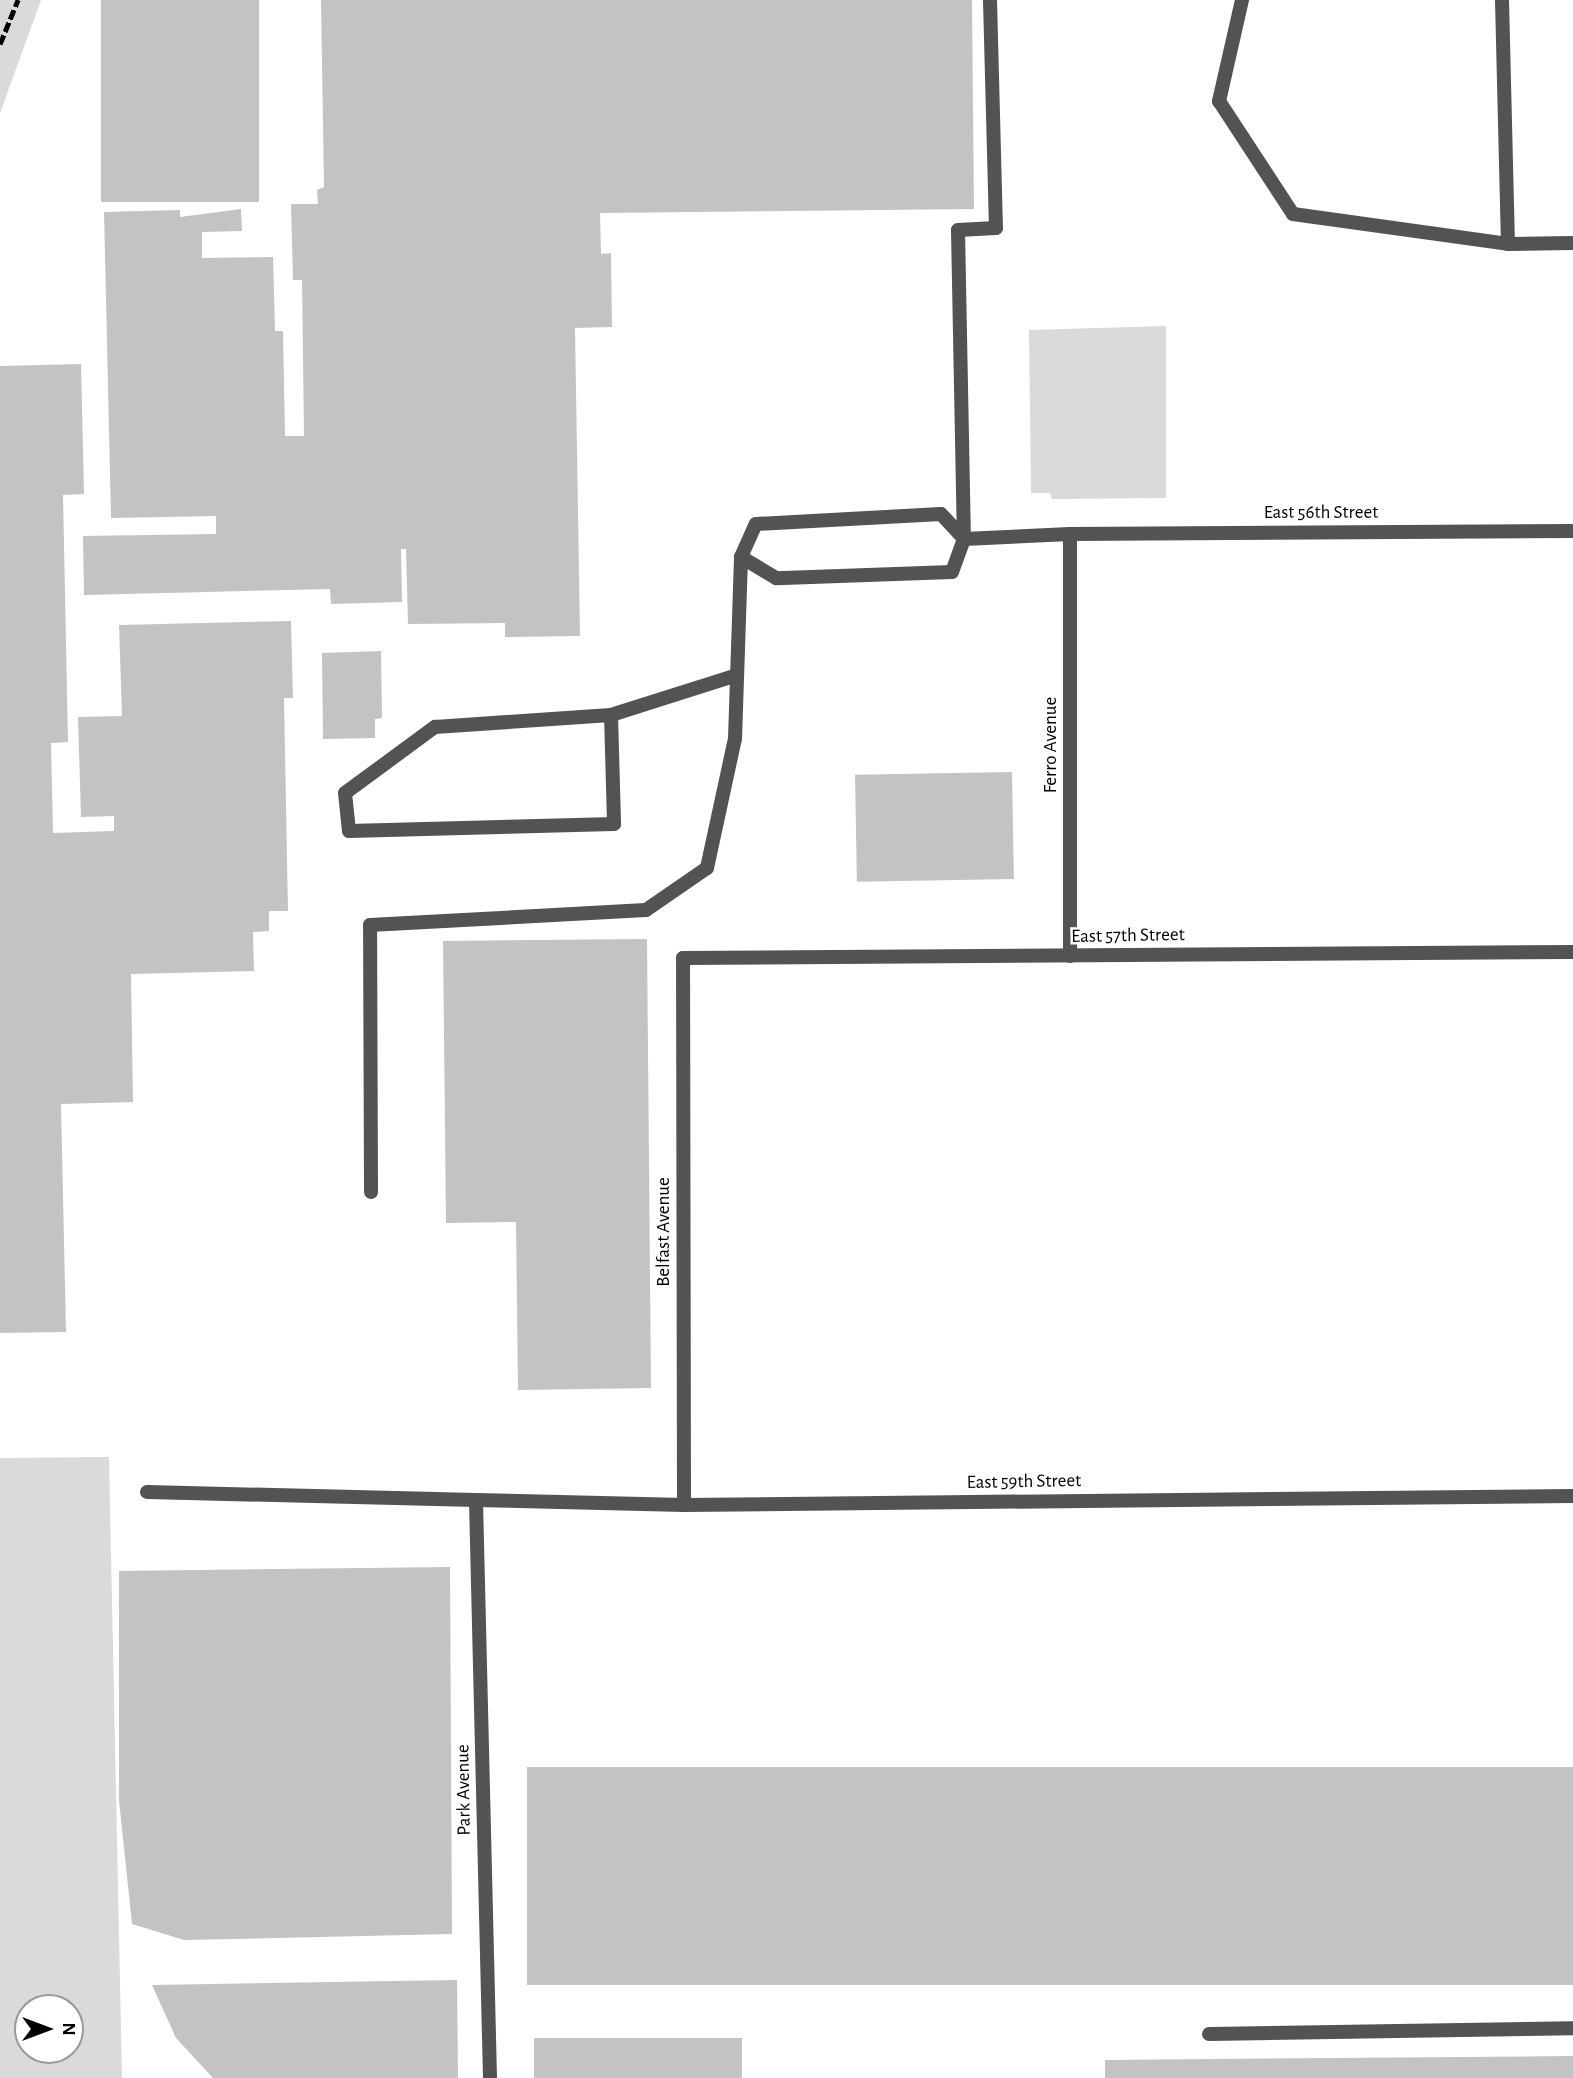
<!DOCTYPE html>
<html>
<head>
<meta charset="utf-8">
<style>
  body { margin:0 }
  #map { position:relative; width:1573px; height:2078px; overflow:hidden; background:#fff; font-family:"Alegreya Sans",sans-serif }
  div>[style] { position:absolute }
  .green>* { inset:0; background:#dadada }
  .building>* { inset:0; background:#c3c3c3; transform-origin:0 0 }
  .lane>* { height:14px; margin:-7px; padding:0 7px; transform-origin:7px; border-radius:7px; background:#535353 }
  .street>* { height:14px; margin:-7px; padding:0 7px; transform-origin:7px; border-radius:7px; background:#535353 }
  .rail>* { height:5px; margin-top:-2.5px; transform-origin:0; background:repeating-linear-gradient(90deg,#000 0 10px,transparent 0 13.5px) }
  span { translate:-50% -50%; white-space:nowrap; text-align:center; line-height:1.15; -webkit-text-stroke:5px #fff; paint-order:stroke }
  .street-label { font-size:19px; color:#000 }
  .north { position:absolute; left:14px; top:1994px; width:70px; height:70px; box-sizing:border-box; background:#fff; border:2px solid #999; border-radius:50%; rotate:90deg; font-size:19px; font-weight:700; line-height:28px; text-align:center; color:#000 }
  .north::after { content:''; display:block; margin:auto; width:24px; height:32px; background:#000; clip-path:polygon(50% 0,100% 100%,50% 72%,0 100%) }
</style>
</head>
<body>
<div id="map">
  <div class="green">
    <div style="clip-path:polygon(0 0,41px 0,0 113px)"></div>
    <div style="clip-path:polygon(1166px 326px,1166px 498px,1052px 499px,1050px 493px,1031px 493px,1029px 330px)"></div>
    <div style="clip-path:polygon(evenodd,109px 1457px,122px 2078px,0 2078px,0 1458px,109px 1457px,28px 2008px,70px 2008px,70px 2050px,28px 2050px,28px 2008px)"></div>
  </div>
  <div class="building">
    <div style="left:101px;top:0;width:158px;height:202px"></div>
    <div style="clip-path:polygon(321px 0,972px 0,974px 209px,600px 213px,601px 254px,611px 253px,612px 327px,575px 328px,580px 636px,505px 637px,505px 623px,408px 624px,406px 549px,401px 549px,402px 602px,331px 604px,330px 589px,84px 595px,83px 536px,216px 534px,216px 516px,111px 518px,104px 212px,180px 210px,180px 217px,241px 209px,242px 231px,202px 232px,202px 258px,273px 257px,275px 331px,283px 331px,285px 436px,304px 436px,302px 280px,293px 280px,291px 204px,318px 204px,317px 190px,324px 187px)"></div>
    <div style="clip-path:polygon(81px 364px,84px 494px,63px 495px,68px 742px,51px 743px,53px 833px,114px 831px,114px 816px,81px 817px,78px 717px,122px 716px,119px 625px,291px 621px,293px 698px,284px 698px,288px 911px,269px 911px,269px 931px,253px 932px,254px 971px,131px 974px,133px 1102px,61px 1104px,66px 1332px,0 1333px,0 366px)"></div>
    <div style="clip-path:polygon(381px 651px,382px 718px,375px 719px,375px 738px,323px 739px,322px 653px)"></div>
    <div style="left:1012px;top:772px;width:107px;height:157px;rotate:89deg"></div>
    <div style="clip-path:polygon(647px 939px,651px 1388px,518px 1390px,516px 1222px,446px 1223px,443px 941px)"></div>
    <div style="clip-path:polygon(450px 1567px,452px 1934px,184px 1940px,132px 1924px,119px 1800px,119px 1571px)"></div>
    <div style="left:1573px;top:1767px;width:218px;height:1046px;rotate:90deg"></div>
    <div style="clip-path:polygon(457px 1980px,458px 2078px,213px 2078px,176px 2038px,152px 1985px)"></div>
    <div style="left:742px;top:2038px;width:40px;height:208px;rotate:90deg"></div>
    <div style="clip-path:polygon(1573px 2056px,1573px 2078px,1105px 2078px,1105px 2060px)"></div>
  </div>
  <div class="lane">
    <div style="left:990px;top:0;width:228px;rotate:88.5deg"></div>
    <div style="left:996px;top:228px;width:38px;rotate:177deg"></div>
    <div style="left:958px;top:230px;width:309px;rotate:88.9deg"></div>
    <div style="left:964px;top:539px;width:35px;rotate:110deg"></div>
    <div style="left:952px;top:572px;width:176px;rotate:178deg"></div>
    <div style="left:776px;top:578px;width:41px;rotate:-149deg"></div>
    <div style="left:741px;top:557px;width:36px;rotate:-66deg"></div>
    <div style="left:756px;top:524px;width:185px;rotate:-3.1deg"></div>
    <div style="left:941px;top:514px;width:34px;rotate:47deg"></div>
    <div style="left:964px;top:539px;width:106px;rotate:-2.7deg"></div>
    <div style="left:1242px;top:0;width:104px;rotate:102.8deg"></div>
    <div style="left:1219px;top:101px;width:135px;rotate:56.8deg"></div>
    <div style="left:1293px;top:214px;width:217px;rotate:7.9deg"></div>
    <div style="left:1502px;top:0;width:244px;rotate:88.6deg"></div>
    <div style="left:1508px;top:244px;width:65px;rotate:-0.9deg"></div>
    <div style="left:611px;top:715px;width:109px;rotate:88.4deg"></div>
    <div style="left:614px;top:824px;width:265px;rotate:178.5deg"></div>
    <div style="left:349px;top:831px;width:38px;rotate:-96deg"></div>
    <div style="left:345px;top:793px;width:112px;rotate:-36.3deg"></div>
    <div style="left:435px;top:727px;width:176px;rotate:-3.9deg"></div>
    <div style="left:611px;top:715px;width:132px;rotate:-17.6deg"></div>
    <div style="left:371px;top:1192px;width:267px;rotate:-90.2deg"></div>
    <div style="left:370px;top:925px;width:276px;rotate:-3.1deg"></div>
    <div style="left:646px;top:910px;width:74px;rotate:-34.5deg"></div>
    <div style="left:707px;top:868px;width:132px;rotate:-77.8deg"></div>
    <div style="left:735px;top:739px;width:182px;rotate:-88.1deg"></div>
    <div style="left:147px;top:1492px;width:329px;rotate:1.4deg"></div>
    <div style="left:1209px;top:2034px;width:364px;rotate:-0.9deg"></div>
  </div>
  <div class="street">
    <div style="left:1070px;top:956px;width:422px;rotate:-90deg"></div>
    <div style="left:1070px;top:534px;width:503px;rotate:-0.34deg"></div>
    <div style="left:684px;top:1505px;width:547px;rotate:-90.1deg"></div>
    <div style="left:683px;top:958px;width:890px;rotate:-0.39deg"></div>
    <div style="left:490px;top:2078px;width:578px;rotate:-91.39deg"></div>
    <div style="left:476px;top:1500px;width:208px;rotate:1.4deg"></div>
    <div style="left:684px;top:1505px;width:889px;rotate:-0.58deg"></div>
  </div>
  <div class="rail">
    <div style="left:0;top:44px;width:48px;rotate:-67.8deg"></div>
  </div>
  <div class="street-label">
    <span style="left:1321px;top:513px">East 56th Street</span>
    <span style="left:1051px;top:745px;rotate:-90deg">Ferro Avenue</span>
    <span style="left:1128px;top:936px;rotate:-1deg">East 57th Street</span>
    <span style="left:664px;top:1232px;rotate:-90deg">Belfast Avenue</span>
    <span style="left:1024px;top:1482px;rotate:-1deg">East 59th Street</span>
    <span style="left:464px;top:1790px;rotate:-91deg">Park Avenue</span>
  </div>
  <div class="north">N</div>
</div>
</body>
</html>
